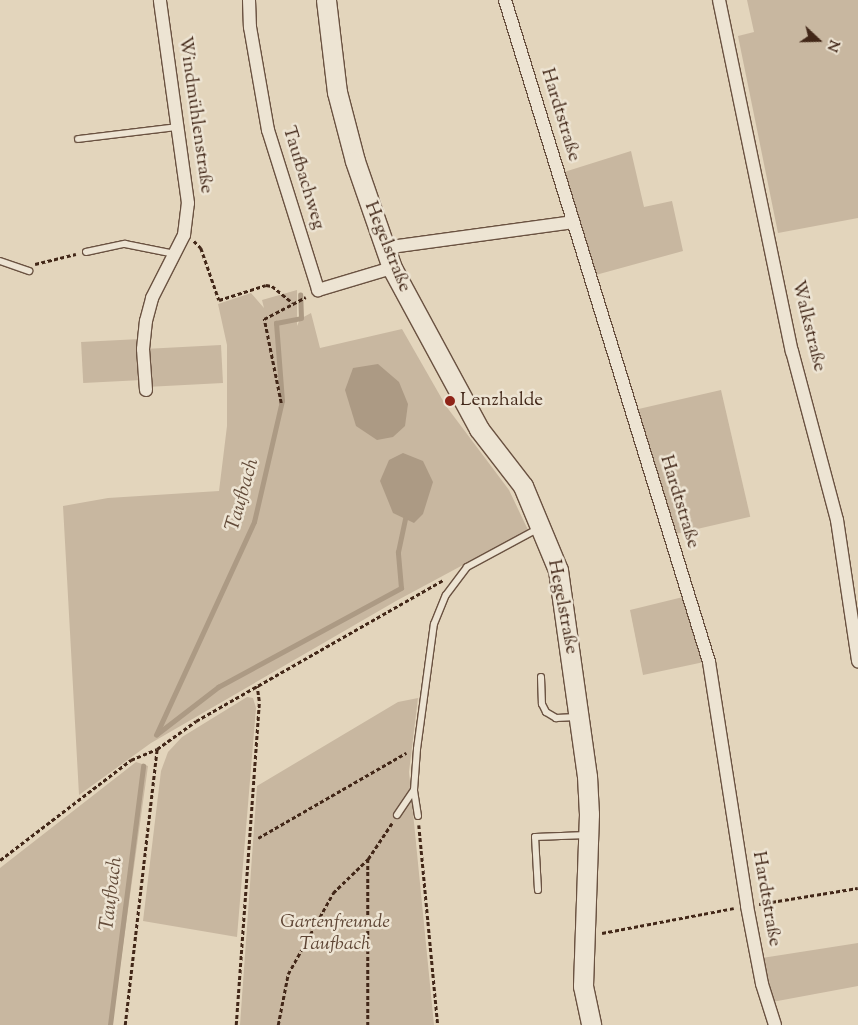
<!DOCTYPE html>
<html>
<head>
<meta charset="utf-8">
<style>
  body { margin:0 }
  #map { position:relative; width:858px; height:1025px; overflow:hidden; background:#e3d5bc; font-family:"Sorts Mill Goudy",serif }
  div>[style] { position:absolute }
  .green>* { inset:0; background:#c8b7a0; transform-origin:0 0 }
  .water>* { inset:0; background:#ac9a84 }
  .stream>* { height:4.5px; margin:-2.25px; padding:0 2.25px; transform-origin:2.25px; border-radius:2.25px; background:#ac9a84 }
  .path>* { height:2.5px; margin-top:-1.25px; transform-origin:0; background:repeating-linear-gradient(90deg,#422718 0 4px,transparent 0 6.5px) }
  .roads { filter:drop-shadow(1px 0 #6a5241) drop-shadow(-1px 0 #6a5241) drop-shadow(0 1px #6a5241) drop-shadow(0 -1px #6a5241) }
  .lane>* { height:6px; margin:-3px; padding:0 3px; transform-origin:3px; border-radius:3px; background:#ede4d3 }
  .street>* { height:12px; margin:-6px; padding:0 6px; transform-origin:6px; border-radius:6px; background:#ede4d3 }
  .secondary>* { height:19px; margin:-9.5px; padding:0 9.5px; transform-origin:9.5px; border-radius:9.5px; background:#ede4d3 }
  .dots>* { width:14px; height:14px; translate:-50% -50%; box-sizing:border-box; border:2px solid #ede4d3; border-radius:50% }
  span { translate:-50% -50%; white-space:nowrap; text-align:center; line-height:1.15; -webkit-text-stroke:5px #ede4d3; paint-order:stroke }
  .street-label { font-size:19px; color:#422718 }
  .poi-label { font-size:19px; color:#422718 }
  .left { translate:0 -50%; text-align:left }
  .park-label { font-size:19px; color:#5d4433; font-style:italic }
  .water-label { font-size:20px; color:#624a38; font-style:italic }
  .north { position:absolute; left:793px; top:15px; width:50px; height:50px; -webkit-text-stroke:4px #ede4d3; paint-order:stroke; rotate:111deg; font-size:14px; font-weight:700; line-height:20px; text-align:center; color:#422718 }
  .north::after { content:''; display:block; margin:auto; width:18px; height:22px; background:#422718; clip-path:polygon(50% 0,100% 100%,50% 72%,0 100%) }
</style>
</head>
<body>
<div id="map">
  <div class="green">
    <div style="clip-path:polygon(747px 0,858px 0,858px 218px,778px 233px,738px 36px,754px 32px)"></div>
    <div style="clip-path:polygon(631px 151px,644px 207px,672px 201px,683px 251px,592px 276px,561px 173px)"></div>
    <div style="clip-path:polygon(297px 290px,297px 326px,300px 319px,311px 313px,320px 348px,402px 329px,446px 406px,509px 490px,528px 530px,396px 601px,151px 743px,79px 795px,63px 506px,108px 498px,219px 491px,227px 426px,227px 345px,218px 304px,251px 293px,264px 308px,262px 300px)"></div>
    <div style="left:140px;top:339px;width:41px;height:59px;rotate:87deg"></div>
    <div style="left:221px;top:345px;width:38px;height:77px;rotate:87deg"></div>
    <div style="left:721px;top:390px;width:130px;height:88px;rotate:77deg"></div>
    <div style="clip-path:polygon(683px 597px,704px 662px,643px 675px,630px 610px)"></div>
    <div style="clip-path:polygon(247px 697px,253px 698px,256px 708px,237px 937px,143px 921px,161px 771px,168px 752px,182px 737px)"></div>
    <div style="clip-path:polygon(418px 698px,409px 772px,434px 1025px,240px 1025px,257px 786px,398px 702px)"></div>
    <div style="clip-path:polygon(136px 762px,148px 766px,112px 1025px,0 1025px,0 868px)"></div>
    <div style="clip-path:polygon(858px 943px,858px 986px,772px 1002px,762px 958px)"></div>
  </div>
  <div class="water">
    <div style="clip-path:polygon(378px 364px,399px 382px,408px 404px,405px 426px,393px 437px,377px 440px,356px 426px,345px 390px,353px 368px)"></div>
    <div style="clip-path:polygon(403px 453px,423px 461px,433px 482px,423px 514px,414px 523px,393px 513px,380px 481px,389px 460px)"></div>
  </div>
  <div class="stream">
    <div style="left:157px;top:734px;width:77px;rotate:-37.6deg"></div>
    <div style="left:218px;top:687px;width:208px;rotate:-28.4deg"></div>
    <div style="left:401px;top:588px;width:36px;rotate:-95deg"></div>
    <div style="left:398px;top:552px;width:34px;rotate:-78deg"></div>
    <div style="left:156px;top:735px;width:234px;rotate:-65.3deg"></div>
    <div style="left:254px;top:522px;width:124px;rotate:-77deg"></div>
    <div style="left:282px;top:401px;width:78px;rotate:-94.4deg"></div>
    <div style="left:276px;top:323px;width:25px;rotate:-11deg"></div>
    <div style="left:301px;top:318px;width:23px;rotate:-92deg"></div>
    <div style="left:110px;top:1025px;width:261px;rotate:-82.7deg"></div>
  </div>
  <div class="path">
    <div style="left:194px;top:241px;width:10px;rotate:45deg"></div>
    <div style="left:201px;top:248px;width:55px;rotate:70.9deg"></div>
    <div style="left:219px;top:300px;width:49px;rotate:-17.7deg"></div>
    <div style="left:266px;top:285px;width:6px;rotate:9deg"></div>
    <div style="left:272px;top:286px;width:26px;rotate:39deg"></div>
    <div style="left:35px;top:264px;width:42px;rotate:-13.7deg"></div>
    <div style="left:281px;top:403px;width:86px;rotate:-101.4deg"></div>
    <div style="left:264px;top:319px;width:47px;rotate:-27.6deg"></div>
    <div style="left:419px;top:825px;width:201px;rotate:84.6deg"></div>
    <div style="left:258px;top:838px;width:171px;rotate:-29.9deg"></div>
    <div style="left:368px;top:859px;width:166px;rotate:90deg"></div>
    <div style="left:0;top:860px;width:165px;rotate:-37.4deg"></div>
    <div style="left:131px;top:760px;width:28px;rotate:-23deg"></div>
    <div style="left:759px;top:904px;width:100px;rotate:-9.2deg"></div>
    <div style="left:602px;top:933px;width:134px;rotate:-10.7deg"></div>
    <div style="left:125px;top:1025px;width:278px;rotate:-83.4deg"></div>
    <div style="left:157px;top:749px;width:48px;rotate:-35.7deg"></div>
    <div style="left:196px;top:721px;width:284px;rotate:-29.7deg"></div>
    <div style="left:236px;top:1025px;width:325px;rotate:-85.9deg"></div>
    <div style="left:259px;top:701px;width:15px;rotate:-98deg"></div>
    <div style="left:278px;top:1025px;width:52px;rotate:-78.9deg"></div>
    <div style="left:288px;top:974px;width:93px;rotate:-60.9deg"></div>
    <div style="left:333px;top:893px;width:49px;rotate:-44.2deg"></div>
    <div style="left:368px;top:859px;width:43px;rotate:-56.3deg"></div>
  </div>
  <div class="roads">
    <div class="lane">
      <div style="left:78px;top:139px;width:100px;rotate:-6.9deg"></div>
      <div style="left:86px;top:252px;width:40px;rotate:-12deg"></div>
      <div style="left:125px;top:244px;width:51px;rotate:11.3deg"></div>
      <div style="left:0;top:261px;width:31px;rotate:19deg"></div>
      <div style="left:541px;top:677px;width:27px;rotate:88deg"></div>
      <div style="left:542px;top:704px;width:9px;rotate:63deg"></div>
      <div style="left:546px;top:712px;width:12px;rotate:31deg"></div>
      <div style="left:556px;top:718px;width:21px;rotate:-3deg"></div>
      <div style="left:397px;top:815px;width:30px;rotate:-56deg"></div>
      <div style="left:418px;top:816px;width:26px;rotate:-99deg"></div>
      <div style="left:414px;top:790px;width:41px;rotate:-85.8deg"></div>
      <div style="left:417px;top:749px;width:126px;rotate:-82.3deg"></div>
      <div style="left:434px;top:624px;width:31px;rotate:-68deg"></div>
      <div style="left:446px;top:595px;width:35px;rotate:-53deg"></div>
      <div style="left:467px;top:567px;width:82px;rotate:-28.4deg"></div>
      <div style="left:538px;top:890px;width:53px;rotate:-93.2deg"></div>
      <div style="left:535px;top:837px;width:52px;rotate:-2.2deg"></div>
    </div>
    <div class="street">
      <div style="left:249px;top:0;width:27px;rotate:88deg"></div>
      <div style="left:250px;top:27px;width:105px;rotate:80.1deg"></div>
      <div style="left:268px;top:130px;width:168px;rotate:72.6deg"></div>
      <div style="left:318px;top:290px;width:77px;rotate:-16.6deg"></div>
      <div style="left:505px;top:0;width:693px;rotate:72.87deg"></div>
      <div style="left:709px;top:662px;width:247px;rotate:81.1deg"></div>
      <div style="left:747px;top:906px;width:79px;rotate:79.1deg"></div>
      <div style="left:762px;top:984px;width:43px;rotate:72.4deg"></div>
      <div style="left:719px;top:0;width:359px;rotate:78.3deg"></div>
      <div style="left:792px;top:351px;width:175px;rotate:75.1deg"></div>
      <div style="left:837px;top:520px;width:143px;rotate:81.5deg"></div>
      <div style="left:384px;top:248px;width:191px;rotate:-7.8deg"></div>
      <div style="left:146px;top:390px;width:41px;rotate:-94.2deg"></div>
      <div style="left:143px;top:349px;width:28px;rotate:-84deg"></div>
      <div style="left:146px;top:321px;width:24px;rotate:-75deg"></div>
      <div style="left:152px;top:298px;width:71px;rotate:-63.1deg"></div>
      <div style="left:184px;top:235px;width:32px;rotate:-83deg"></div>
      <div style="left:188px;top:203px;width:205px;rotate:-97.9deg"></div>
    </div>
    <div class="secondary">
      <div style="left:326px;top:0;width:93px;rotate:83.2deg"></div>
      <div style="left:337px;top:92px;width:71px;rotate:75.4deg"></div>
      <div style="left:355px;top:161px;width:113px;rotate:70.9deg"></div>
      <div style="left:392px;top:268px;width:183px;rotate:61.6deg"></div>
      <div style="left:479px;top:429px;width:72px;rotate:52.3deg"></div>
      <div style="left:523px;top:486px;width:91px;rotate:67.4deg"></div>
      <div style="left:558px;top:570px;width:208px;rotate:82deg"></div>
      <div style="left:587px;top:776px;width:38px;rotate:87deg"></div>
      <div style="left:589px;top:814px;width:172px;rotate:92deg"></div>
      <div style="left:583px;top:986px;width:40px;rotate:78deg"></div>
    </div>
  </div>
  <div class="dots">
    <div style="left:450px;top:401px;background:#8f2418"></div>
  </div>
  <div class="street-label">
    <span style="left:195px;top:115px;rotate:82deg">Windmühlenstraße</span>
    <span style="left:560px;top:115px;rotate:73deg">Hardtstraße</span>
    <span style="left:303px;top:178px;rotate:73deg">Taufbachweg</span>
    <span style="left:387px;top:247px;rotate:68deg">Hegelstraße</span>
    <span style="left:808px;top:326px;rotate:76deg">Walkstraße</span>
    <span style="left:679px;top:502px;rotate:73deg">Hardtstraße</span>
    <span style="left:562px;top:607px;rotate:79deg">Hegelstraße</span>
    <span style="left:766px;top:899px;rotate:80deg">Hardtstraße</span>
  </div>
  <div class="poi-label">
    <span class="left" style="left:460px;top:401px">Lenzhalde</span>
  </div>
  <div class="park-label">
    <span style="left:335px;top:934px">Gartenfreunde<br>Taufbach</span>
  </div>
  <div class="water-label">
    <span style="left:243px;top:495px;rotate:-74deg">Taufbach</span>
    <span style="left:112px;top:894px;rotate:-83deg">Taufbach</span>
  </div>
  <div class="north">N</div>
</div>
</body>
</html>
